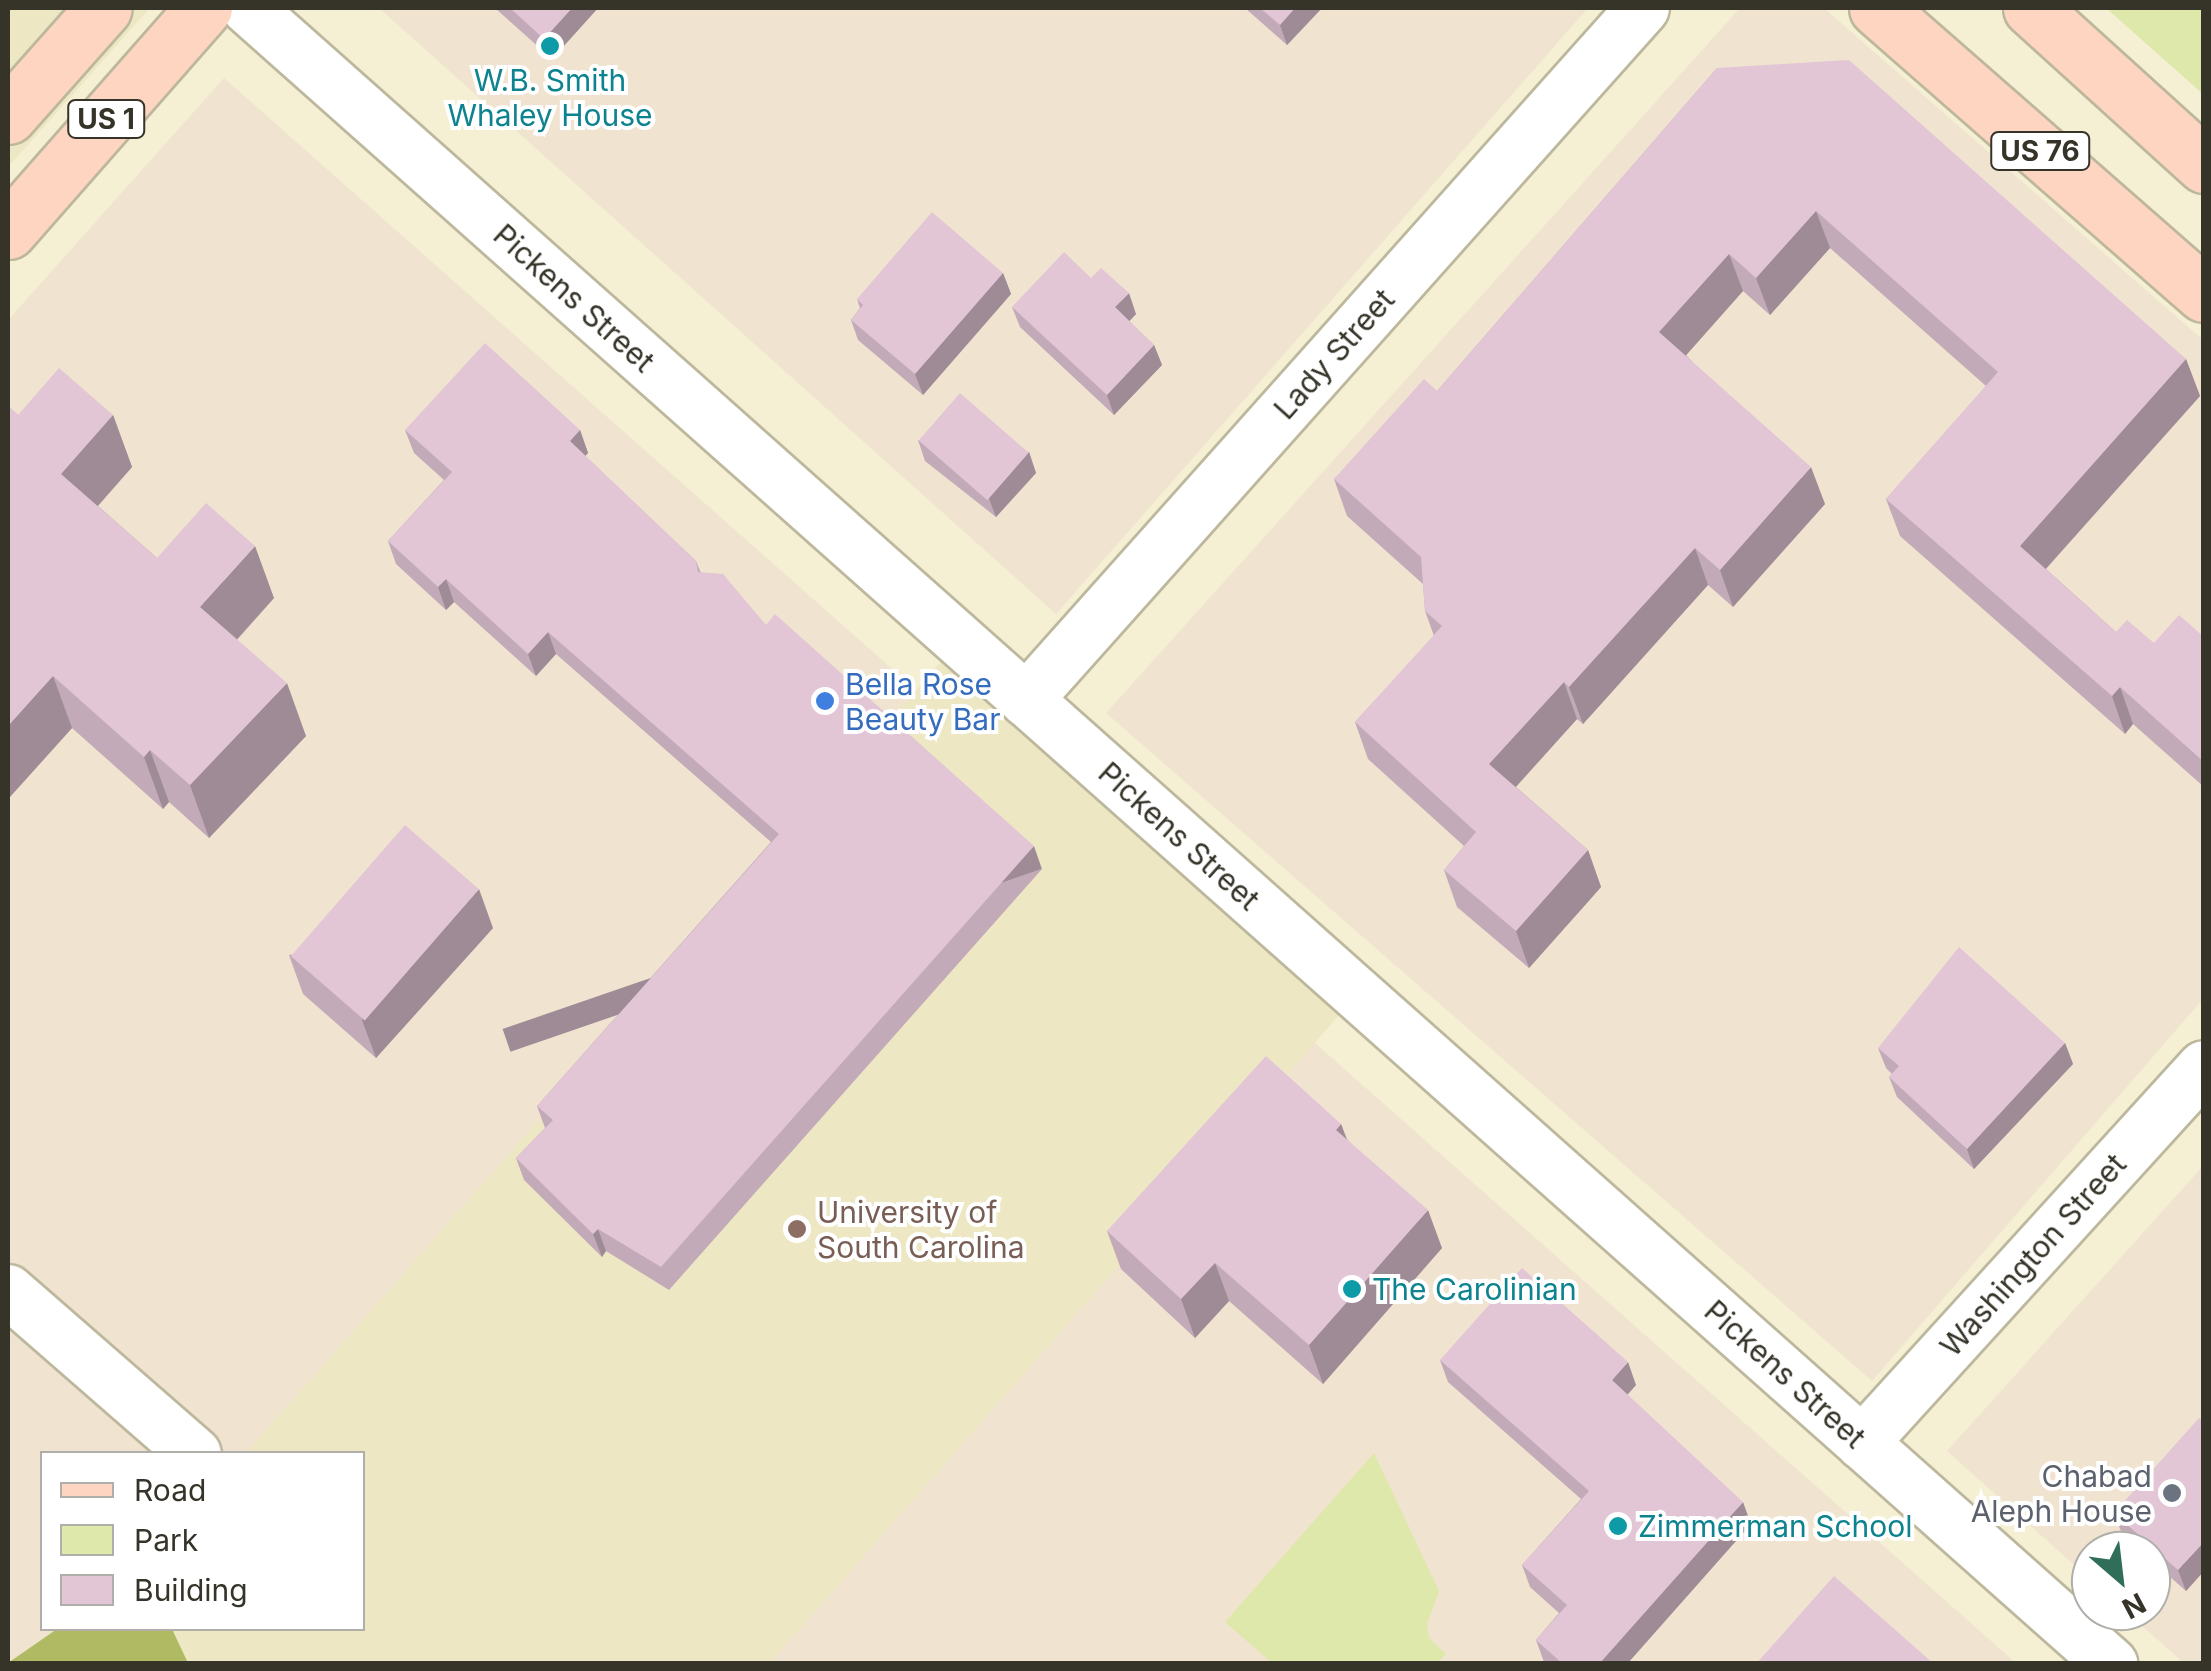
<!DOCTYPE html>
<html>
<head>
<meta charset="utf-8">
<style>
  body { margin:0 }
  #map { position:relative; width:2211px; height:1671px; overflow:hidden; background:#f5f0d4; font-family:Inter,sans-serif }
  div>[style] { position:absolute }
  .commercial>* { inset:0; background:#f0e3d0 }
  .built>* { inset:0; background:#ede7c3 }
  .green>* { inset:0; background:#dee8aa }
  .forest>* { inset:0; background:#afba62 }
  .roads { filter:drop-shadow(2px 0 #bdb89d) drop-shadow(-2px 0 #bdb89d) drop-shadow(0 2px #bdb89d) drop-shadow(0 -2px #bdb89d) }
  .minor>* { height:52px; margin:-26px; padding:0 26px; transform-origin:26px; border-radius:26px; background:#fff }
  .major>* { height:55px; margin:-27.5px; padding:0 27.5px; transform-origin:27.5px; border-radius:27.5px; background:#fed5c1 }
  .wall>* { inset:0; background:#c2aab8 }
  .shaded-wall>* { inset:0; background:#9e8b96; transform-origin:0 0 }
  .building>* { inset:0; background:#e2c6d6; transform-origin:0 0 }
  .dots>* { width:28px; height:28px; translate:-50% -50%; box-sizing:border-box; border:5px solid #fff; border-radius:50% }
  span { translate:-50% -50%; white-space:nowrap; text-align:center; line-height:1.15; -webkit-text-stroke:8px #fff; paint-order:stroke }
  .shield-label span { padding:2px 8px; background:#fff; border:2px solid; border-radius:8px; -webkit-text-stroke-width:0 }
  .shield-label { font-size:28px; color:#363429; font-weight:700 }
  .culture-label { font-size:30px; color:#0d838f }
  .left { translate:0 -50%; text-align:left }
  .street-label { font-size:30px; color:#363429 }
  .shop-label { font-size:30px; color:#366cbe }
  .education-label { font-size:30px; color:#785e54 }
  .worship-label { font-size:30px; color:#5b616d }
  .right { translate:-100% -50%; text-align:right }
  .frame { position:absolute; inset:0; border:10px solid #363429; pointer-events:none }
  .legend { position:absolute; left:40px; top:1451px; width:325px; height:180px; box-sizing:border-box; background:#fff; border:2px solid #afaea9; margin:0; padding:12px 18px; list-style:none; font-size:30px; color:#363429 }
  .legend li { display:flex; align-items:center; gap:20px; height:50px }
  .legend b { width:50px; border:2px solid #afaea9 }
  .north { position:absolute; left:2071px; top:1531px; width:100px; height:100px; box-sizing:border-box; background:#fff; border:2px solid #afaea9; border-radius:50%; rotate:152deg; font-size:28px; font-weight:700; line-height:40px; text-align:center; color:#363429 }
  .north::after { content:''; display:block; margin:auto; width:35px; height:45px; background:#306e5a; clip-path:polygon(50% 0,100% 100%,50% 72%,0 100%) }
</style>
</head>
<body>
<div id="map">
  <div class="commercial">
    <div style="clip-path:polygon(379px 8px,1588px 8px,1056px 614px)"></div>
    <div style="clip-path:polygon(1740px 8px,1824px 8px,2203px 340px,2203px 999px,1872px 1381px,1106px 713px)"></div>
    <div style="clip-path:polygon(224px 78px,2016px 1663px,254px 1663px,362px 1628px,362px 1454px,42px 1454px,42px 1628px,123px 1629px,8px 1664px,8px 320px)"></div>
    <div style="clip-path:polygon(2203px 1166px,2203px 1663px,2184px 1663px,2125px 1611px,2151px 1611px,2151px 1551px,2091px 1551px,2091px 1580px,1947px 1451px)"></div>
  </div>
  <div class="built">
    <div style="clip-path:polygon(8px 8px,150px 8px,8px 167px)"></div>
    <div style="clip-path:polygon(947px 655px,1348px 1005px,770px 1663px,62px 1664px,93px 1629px,362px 1628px,362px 1454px,246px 1453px)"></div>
  </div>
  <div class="green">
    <div style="clip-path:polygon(2106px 8px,2203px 8px,2203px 94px)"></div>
    <div style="clip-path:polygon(1374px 1453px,1439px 1591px,1427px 1624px,1429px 1638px,1446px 1654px,1437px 1663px,1272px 1663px,1225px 1622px)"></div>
  </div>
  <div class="forest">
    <div style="clip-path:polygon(57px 1629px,172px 1629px,188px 1663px,8px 1663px)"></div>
  </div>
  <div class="roads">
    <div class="minor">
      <div style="left:248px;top:8px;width:2493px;rotate:41.63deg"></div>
      <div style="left:1026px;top:700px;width:927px;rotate:-48.28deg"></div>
      <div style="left:8px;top:1291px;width:248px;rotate:41.1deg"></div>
      <div style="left:1862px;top:1443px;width:508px;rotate:-47.71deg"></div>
    </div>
    <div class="major">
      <div style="left:1877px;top:8px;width:434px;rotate:41.2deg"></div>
      <div style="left:2031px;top:8px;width:234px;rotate:42.2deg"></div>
      <div style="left:8px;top:116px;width:144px;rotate:-48.4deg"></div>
      <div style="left:8px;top:231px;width:297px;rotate:-48.7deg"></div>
    </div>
  </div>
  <div class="wall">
    <div style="clip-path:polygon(495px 8px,598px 8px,552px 59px)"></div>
    <div style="clip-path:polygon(1245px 8px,1322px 8px,1287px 45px)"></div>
    <div style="clip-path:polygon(1717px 68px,2186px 359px,2200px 396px,2046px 569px,2116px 632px,2154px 643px,2204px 637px,2204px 787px,2133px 724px,2125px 734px,1900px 536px,1886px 499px,1986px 386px,1830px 248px,1770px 315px,1743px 291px,1686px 355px,1825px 504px,1733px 607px,1708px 585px,1583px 724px,1577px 719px,1516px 787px,1588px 850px,1601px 887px,1529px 968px,1457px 907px,1444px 870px,1464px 846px,1368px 759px,1355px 722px,1434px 636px,1425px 611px,1423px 584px,1347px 516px,1334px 479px,1437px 391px)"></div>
    <div style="clip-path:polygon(1003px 273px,1011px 294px,923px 395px,858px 340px,851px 320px,860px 308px,857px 299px)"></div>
    <div style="clip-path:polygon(1091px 278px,1136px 314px,1129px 321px,1154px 345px,1162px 365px,1114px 415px,1020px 327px,1012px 307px)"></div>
    <div style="clip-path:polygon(8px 406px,18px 415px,113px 415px,132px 467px,98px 506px,157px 558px,274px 598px,237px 640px,306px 736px,209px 838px,169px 802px,163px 809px,72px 728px,9px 798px,8px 796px)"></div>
    <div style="clip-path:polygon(405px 430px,580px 430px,588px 453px,585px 456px,696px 561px,701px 573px,766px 625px,1042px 869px,669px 1290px,606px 1251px,602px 1257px,524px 1180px,516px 1158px,545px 1128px,537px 1106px,771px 842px,556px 654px,536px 676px,454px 602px,446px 610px,396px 564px,388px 541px,444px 480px,414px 453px)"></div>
    <div style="clip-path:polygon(918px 440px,1029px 452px,1036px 473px,996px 517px,925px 461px)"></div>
    <div style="clip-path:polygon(493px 928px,376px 1058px,303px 994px,289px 955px)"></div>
    <div style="clip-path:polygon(2065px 1043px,2073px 1064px,1974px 1169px,1897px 1097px,1889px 1077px,1892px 1074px,1886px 1068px,1878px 1048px)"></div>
    <div style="clip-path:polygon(1341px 1124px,1347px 1139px,1442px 1248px,1323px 1384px,1229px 1301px,1195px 1338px,1121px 1269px,1107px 1231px)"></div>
    <div style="clip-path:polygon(1440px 1360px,1636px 1385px,1627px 1395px,1751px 1524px,1627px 1664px,1545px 1664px,1544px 1662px,1536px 1640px,1559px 1613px,1530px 1587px,1522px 1565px,1581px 1499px,1448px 1382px)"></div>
    <div style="clip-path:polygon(2204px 1422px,2204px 1571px,2186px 1591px,2151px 1560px,2151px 1551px,2141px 1551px,2122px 1534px,2114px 1513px)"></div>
  </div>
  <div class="shaded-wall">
    <div style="clip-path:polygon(572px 8px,598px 8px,552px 59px,544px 39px)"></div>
    <div style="clip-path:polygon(1295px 8px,1322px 8px,1287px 45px,1280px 25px)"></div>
    <div style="clip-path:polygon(1816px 211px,1830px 248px,1770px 315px,1756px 278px)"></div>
    <div style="clip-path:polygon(1729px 254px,1743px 291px,1673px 370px,1659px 332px)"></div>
    <div style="clip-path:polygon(1003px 273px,1011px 294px,923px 395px,915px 374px)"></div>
    <div style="clip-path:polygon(1129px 293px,1136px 314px,1123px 328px,1115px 307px)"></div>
    <div style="clip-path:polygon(1154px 345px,1162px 365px,1114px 415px,1107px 395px)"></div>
    <div style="clip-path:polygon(2186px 359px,2200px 396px,2033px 583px,2020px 546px)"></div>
    <div style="clip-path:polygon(113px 415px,132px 467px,80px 526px,61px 474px)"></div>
    <div style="clip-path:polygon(580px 430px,588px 453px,578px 464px,570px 441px)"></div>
    <div style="clip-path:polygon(1029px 452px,1036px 473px,996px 517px,988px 496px)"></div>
    <div style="clip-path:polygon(1811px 467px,1825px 504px,1733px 607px,1720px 570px)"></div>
    <div style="clip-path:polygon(255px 546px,274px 598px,219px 659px,200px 607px)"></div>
    <div style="clip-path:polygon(1695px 548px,1708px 585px,1583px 724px,1569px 687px)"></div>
    <div style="clip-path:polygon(446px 579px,454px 602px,446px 610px,438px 587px)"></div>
    <div style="clip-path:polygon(548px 632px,556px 654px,536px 676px,528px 654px)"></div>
    <div style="clip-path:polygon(53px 676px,72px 728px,9px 798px,8px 793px,8px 726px)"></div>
    <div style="clip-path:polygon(1564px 682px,1577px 719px,1503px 801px,1489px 764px)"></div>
    <div style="clip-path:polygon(287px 683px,306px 736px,209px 838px,190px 785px)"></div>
    <div style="clip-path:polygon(2120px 687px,2133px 724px,2125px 734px,2112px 696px)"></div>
    <div style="clip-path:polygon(150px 750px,169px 802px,163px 809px,144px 757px)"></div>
    <div style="left:1034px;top:846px;width:24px;height:562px;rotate:71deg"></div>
    <div style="clip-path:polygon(1588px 850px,1601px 887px,1529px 968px,1516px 931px)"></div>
    <div style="clip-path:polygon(479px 889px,493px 928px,376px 1058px,362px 1020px)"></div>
    <div style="clip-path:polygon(2065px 1043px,2073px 1064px,1974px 1169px,1967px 1149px)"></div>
    <div style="clip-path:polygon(1341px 1124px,1355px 1162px,1336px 1130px)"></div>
    <div style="clip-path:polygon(1428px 1210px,1442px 1248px,1323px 1384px,1309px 1345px)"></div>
    <div style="clip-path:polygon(598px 1229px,606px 1251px,602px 1257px,593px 1234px)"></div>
    <div style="clip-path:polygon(1215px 1263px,1229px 1301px,1195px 1338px,1181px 1299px)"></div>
    <div style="clip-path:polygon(1628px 1362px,1636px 1385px,1620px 1403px,1612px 1380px)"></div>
    <div style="clip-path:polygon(1743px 1502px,1751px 1524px,1627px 1664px,1599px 1664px)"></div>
    <div style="clip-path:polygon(2204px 1542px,2204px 1571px,2186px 1591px,2178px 1570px)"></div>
  </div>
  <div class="building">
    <div style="clip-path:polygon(510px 8px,572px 8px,544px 39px)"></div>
    <div style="clip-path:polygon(1260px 8px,1295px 8px,1280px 25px)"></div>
    <div style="clip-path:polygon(1849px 60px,2186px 359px,2020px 546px,2116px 632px,2127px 620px,2154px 643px,2179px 615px,2204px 637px,2204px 762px,2120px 687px,2112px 696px,1886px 499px,1998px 372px,1816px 211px,1756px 278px,1729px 254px,1659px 332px,1811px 467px,1720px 570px,1695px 548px,1569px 687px,1564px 682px,1489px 764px,1588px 850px,1516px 931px,1444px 870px,1476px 832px,1355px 722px,1442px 626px,1425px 611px,1421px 557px,1334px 479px,1424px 379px,1437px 391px,1717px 68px)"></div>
    <div style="clip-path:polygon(932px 212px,1003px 273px,915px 374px,851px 320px,863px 305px,857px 299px)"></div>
    <div style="clip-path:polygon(1064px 252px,1091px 278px,1101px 268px,1129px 293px,1115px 307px,1154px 345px,1107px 395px,1012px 307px)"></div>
    <div style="clip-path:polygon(485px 343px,580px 430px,570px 441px,696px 561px,698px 572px,723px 574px,766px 625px,775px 614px,1034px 846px,661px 1267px,598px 1229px,593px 1234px,516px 1158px,553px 1120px,537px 1106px,779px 834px,548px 632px,528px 654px,446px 579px,438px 587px,388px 541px,452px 472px,405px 430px)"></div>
    <div style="clip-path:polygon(59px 368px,113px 415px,61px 474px,157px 558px,206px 503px,255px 546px,200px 607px,287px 683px,190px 785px,150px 750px,144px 757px,53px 676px,8px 726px,8px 406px,18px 415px)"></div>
    <div style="left:960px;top:393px;width:91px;height:63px;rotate:41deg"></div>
    <div style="left:405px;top:825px;width:98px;height:174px;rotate:41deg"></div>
    <div style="clip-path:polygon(1959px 947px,2065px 1043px,1967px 1149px,1889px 1077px,1899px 1066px,1878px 1048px)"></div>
    <div style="clip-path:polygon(1266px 1056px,1341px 1124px,1336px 1130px,1428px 1210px,1309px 1345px,1215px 1263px,1181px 1299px,1107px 1231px)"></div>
    <div style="clip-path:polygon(1522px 1268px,1628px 1362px,1612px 1380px,1743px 1502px,1599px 1664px,1563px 1664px,1536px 1640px,1567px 1605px,1522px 1565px,1589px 1491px,1440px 1360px)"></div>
    <div style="clip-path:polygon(2199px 1418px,2204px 1422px,2204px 1542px,2178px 1570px,2114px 1513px)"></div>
    <div style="clip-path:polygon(1834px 1576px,1934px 1664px,1756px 1664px)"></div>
  </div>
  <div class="dots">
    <div style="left:550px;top:46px;background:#0f9aa8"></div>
    <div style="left:825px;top:701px;background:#3f7fe0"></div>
    <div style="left:797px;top:1229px;background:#8d6e63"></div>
    <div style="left:1352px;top:1289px;background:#0f9aa8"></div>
    <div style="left:2172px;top:1493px;background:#6b7280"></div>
    <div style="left:1618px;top:1526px;background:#0f9aa8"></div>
  </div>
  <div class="shield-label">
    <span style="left:106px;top:119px">US 1</span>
    <span style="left:2040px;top:151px">US 76</span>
  </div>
  <div class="culture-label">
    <span style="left:550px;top:97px">W.B. Smith<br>Whaley House</span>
    <span class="left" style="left:1372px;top:1289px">The Carolinian</span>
    <span class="left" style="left:1638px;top:1526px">Zimmerman School</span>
  </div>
  <div class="street-label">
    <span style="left:574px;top:298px;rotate:42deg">Pickens Street</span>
    <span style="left:1334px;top:354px;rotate:-48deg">Lady Street</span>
    <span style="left:1179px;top:836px;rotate:42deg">Pickens Street</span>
    <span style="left:2033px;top:1255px;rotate:-48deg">Washington Street</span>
    <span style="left:1785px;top:1374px;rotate:42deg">Pickens Street</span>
  </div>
  <div class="shop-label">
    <span class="left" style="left:845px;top:701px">Bella Rose<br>Beauty Bar</span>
  </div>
  <div class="education-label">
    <span class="left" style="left:817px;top:1229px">University of<br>South Carolina</span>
  </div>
  <div class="worship-label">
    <span class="right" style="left:2152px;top:1493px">Chabad<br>Aleph House</span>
  </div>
  <div class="frame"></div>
  <ul class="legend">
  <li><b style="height:12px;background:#fed5c1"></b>Road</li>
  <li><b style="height:28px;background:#dee8aa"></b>Park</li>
  <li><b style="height:28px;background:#e2c6d6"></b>Building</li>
  </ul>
  <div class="north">N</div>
</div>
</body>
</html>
